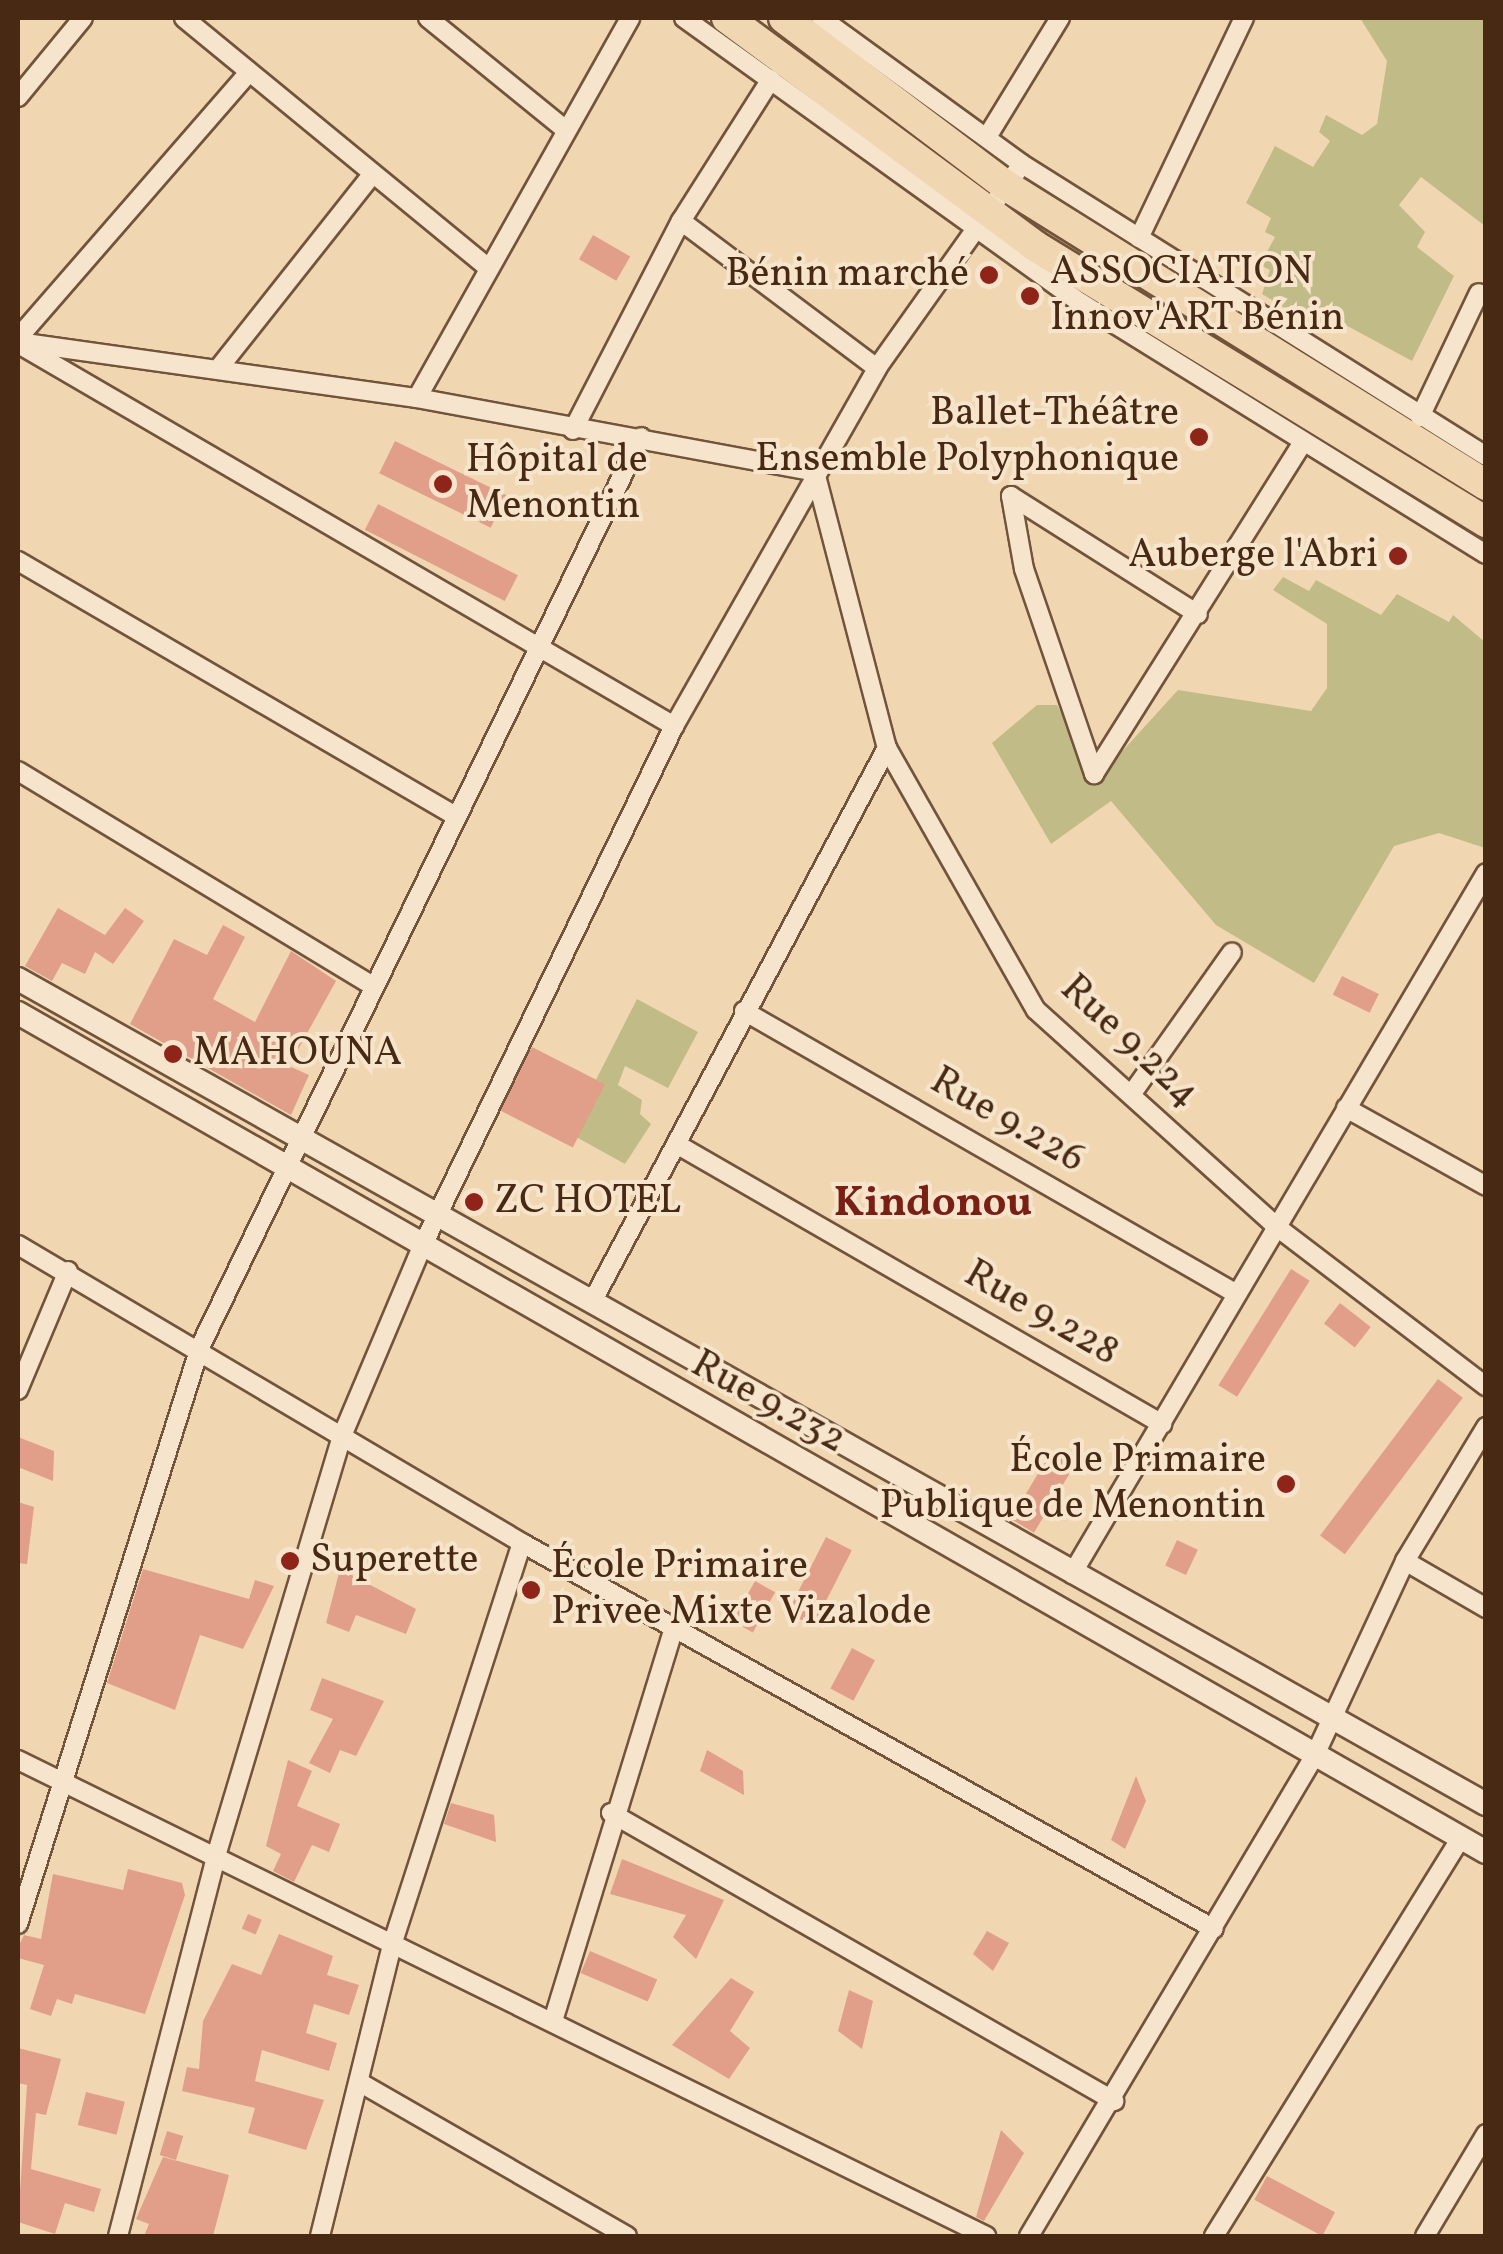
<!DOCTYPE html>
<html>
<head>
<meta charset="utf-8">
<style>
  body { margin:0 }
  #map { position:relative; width:1503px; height:2254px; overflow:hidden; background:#f1d7b1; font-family:Vollkorn,serif }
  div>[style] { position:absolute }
  .green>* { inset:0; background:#c1bc87 }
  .building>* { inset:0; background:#e19f8a; transform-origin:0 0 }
  .roads { filter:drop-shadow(2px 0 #72543b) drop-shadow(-2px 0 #72543b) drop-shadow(0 2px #72543b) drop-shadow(0 -2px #72543b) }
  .street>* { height:18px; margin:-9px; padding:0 9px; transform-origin:9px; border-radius:9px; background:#f6e5cc }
  .secondary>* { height:22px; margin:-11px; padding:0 11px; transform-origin:11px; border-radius:11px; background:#f6e5cc }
  .highway>* { height:30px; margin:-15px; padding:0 15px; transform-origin:15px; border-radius:15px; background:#f1d7b1 }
  .dots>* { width:28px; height:28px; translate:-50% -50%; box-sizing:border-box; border:5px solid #f6e5cc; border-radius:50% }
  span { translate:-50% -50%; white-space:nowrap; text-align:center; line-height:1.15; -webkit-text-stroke:8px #f6e5cc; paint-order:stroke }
  .poi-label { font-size:40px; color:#482914 }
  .left { translate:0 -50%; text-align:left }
  .right { translate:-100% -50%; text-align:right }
  .street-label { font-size:40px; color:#482914 }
  .neighbourhood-label { font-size:42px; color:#7a1f14; font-weight:700 }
  .frame { position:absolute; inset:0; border:20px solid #482914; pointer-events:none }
</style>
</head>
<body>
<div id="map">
  <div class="green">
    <div style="clip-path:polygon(1360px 18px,1485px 18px,1485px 226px,1421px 177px,1399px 205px,1425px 232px,1417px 247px,1454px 276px,1412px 361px,1329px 316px,1321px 330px,1262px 294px,1270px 270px,1260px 265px,1275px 237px,1265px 232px,1271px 218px,1246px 203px,1275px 146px,1313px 167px,1330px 141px,1319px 132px,1326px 115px,1362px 135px,1377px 124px,1387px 61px)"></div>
    <div style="clip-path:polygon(1283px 577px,1309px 591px,1316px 580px,1381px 615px,1397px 594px,1449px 622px,1453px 615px,1485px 642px,1485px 848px,1439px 833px,1394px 846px,1314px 983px,1216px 925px,1111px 801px,1051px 844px,992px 743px,1037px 705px,1057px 705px,1097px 779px,1178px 690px,1311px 711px,1327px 688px,1327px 624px,1273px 590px)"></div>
    <div style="clip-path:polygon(637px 999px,698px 1032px,668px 1088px,625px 1066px,618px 1085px,642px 1100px,640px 1114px,651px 1124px,625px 1164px,569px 1133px)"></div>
  </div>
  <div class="building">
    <div style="left:593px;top:235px;width:43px;height:28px;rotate:30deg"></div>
    <div style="left:395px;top:441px;width:124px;height:36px;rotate:26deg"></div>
    <div style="left:378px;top:504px;width:157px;height:29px;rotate:27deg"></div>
    <div style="clip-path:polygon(58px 908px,105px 935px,125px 908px,144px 921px,113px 964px,95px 952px,85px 974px,62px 963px,52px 981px,25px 966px)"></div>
    <div style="clip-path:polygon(223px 925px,245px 937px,213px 999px,255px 1022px,291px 951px,336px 981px,289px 1066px,309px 1075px,291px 1115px,130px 1024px,174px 939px,207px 955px)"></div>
    <div style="left:1342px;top:976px;width:41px;height:21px;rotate:26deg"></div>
    <div style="left:532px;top:1047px;width:82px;height:71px;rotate:27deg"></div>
    <div style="left:1291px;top:1269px;width:22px;height:137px;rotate:32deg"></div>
    <div style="left:1340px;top:1303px;width:39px;height:26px;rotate:38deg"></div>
    <div style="left:1438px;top:1379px;width:31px;height:196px;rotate:37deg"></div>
    <div style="clip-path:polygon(18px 1437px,54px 1451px,53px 1481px,18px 1467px)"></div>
    <div style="left:1051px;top:1452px;width:27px;height:78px;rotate:31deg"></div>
    <div style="clip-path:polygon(18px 1502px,34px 1507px,27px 1564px,18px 1563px)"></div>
    <div style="left:826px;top:1537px;width:29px;height:85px;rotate:27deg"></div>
    <div style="left:1177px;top:1540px;width:23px;height:28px;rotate:25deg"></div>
    <div style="clip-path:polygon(143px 1569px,249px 1599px,255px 1580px,274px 1586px,243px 1649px,200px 1635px,175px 1710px,107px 1683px)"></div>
    <div style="clip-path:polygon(340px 1569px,416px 1609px,406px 1634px,356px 1615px,349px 1632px,326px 1623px)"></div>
    <div style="left:755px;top:1581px;width:23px;height:46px;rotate:29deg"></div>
    <div style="left:852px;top:1648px;width:26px;height:46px;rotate:28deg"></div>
    <div style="clip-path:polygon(322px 1678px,384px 1701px,356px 1756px,340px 1750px,330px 1773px,309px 1763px,333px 1719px,310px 1710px)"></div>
    <div style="clip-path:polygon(707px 1750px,743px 1771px,744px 1795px,700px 1771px)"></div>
    <div style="clip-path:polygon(288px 1760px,312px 1771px,297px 1806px,340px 1824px,329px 1852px,312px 1845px,294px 1882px,273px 1871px,281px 1854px,266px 1846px)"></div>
    <div style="clip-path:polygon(1136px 1776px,1146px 1801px,1125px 1849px,1111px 1840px)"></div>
    <div style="clip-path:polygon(451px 1803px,494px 1815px,496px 1842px,444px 1824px)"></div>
    <div style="clip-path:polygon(622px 1859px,724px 1900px,696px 1959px,673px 1937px,686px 1915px,610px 1894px)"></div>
    <div style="clip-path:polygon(128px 1869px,182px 1883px,185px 1895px,145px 2014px,75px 1994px,72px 2004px,57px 1999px,51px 2016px,30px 2009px,44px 1965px,18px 1958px,18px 1947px,24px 1935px,41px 1939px,53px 1874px,123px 1890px)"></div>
    <div style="left:248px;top:1914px;width:15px;height:16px;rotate:23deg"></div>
    <div style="clip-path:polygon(987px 1931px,1009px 1943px,993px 1971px,973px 1954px)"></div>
    <div style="clip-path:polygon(279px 1934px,333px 1956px,327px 1975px,359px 1985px,349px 2015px,314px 2004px,306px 2033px,337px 2043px,329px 2071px,262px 2050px,255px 2081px,324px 2100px,306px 2150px,248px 2133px,255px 2108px,182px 2091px,187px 2067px,199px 2069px,203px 2021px,232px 1964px,261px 1975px)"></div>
    <div style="left:590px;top:1951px;width:73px;height:24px;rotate:23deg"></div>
    <div style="clip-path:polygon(731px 1978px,754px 1992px,730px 2031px,750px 2048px,729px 2079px,672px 2045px)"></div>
    <div style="clip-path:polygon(849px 1990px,873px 2001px,862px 2049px,838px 2031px)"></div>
    <div style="clip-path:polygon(18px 2048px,61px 2059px,46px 2115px,36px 2113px,31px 2169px,101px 2189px,94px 2212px,65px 2203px,55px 2234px,18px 2222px,27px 2085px,18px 2083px)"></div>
    <div style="left:86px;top:2092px;width:40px;height:34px;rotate:14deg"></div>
    <div style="clip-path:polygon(1001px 2130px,1024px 2153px,984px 2221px,976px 2217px)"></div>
    <div style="left:167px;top:2131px;width:17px;height:25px;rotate:17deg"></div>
    <div style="clip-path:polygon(163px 2157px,229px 2175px,213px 2236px,144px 2236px,149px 2224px,136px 2219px)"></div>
    <div style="left:1267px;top:2176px;width:77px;height:27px;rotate:28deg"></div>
  </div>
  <div class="roads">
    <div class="street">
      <div style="left:184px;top:18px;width:392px;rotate:39.4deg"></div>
      <div style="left:428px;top:18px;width:178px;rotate:39.1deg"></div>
      <div style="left:684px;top:18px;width:489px;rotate:35.7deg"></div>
      <div style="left:1081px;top:303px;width:476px;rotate:31.8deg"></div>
      <div style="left:821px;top:18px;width:248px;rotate:36deg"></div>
      <div style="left:1022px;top:164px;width:548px;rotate:32.18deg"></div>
      <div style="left:18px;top:97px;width:102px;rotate:-50.6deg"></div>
      <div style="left:987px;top:137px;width:140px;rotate:-58.5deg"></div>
      <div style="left:681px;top:221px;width:245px;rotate:36.9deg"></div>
      <div style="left:1139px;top:238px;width:244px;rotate:-64.5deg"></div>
      <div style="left:18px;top:338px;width:352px;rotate:-49deg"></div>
      <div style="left:18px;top:342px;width:403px;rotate:8deg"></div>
      <div style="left:417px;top:398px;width:405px;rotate:10.5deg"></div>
      <div style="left:815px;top:472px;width:285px;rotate:75.4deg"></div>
      <div style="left:887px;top:748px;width:301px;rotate:60.4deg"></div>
      <div style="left:1036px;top:1010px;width:324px;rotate:42deg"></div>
      <div style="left:1277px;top:1227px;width:263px;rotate:37.3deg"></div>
      <div style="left:22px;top:346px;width:755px;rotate:30.23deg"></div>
      <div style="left:218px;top:369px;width:246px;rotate:-51.6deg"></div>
      <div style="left:417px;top:398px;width:436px;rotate:-60.7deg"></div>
      <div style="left:1420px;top:417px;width:137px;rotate:-64.6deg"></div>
      <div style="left:573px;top:430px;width:235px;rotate:-62.7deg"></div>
      <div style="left:681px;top:221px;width:168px;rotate:-57.6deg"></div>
      <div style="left:1011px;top:496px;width:74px;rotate:79.9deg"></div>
      <div style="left:1024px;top:569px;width:217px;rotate:71.1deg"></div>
      <div style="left:1094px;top:774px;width:389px;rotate:-57.8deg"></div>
      <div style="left:1011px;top:496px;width:221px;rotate:32.3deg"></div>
      <div style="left:18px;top:561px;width:505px;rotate:30.22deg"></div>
      <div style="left:18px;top:771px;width:414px;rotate:31.2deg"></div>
      <div style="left:744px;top:1011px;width:566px;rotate:29.87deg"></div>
      <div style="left:1133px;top:1092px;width:171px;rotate:-54.7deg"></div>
      <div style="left:1346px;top:1108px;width:160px;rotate:29.1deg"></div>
      <div style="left:678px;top:1145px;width:559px;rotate:29.96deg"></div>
      <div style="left:18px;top:1245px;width:586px;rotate:30.59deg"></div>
      <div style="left:522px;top:1543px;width:792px;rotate:29.15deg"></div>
      <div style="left:592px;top:1302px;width:628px;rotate:-61.97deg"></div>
      <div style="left:18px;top:1390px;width:129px;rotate:-67.2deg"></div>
      <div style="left:1405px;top:1561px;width:94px;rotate:30.1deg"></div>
      <div style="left:1072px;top:1574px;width:814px;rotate:-59.43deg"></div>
      <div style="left:18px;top:1760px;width:1079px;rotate:26.18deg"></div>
      <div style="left:611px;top:1813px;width:580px;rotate:29.79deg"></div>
      <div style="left:18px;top:1924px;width:605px;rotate:-72.49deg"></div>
      <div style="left:200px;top:1347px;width:1011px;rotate:-64.14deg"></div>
      <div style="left:553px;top:2021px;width:414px;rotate:-72.9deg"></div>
      <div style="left:359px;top:2082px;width:309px;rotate:29.9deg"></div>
      <div style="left:118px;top:2236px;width:392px;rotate:-75.5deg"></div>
      <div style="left:216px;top:1856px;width:438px;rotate:-73.3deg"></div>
      <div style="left:342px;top:1436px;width:203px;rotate:-67.1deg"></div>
      <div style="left:421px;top:1249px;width:581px;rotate:-64.18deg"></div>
      <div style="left:674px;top:726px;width:412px;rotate:-60.4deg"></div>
      <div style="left:877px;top:368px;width:250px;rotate:-54.6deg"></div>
      <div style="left:320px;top:2236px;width:303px;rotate:-76.1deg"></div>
      <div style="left:393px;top:1942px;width:419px;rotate:-72.1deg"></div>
      <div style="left:1029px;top:2236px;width:560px;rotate:-59.26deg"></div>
      <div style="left:1315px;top:1755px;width:214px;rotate:-65.1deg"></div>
      <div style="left:1405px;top:1561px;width:157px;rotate:-58.8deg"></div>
      <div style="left:1214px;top:2236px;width:468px;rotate:-58.2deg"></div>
      <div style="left:1425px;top:2236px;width:119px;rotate:-59.1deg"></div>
    </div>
    <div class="secondary">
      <div style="left:18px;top:979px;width:1684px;rotate:29.34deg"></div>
      <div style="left:18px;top:1013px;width:1691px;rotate:29.75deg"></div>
    </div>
    <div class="highway">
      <div style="left:727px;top:18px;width:383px;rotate:36.5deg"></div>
      <div style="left:1035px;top:246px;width:529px;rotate:31.47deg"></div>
      <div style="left:784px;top:18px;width:277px;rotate:37.1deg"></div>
      <div style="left:1005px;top:185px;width:567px;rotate:31.95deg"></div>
    </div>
  </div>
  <div class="dots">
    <div style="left:989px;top:275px;background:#8f2418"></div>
    <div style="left:1030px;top:296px;background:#8f2418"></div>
    <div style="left:1199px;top:437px;background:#8f2418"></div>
    <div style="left:443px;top:484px;background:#8f2418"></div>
    <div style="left:1398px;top:556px;background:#8f2418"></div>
    <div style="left:173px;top:1054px;background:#8f2418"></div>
    <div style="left:474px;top:1202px;background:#8f2418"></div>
    <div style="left:1286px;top:1484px;background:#8f2418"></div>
    <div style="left:290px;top:1561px;background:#8f2418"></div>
    <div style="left:531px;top:1590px;background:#8f2418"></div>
  </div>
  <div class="poi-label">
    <span class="left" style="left:1050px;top:296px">ASSOCIATION<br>Innov'ART Bénin</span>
    <span class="right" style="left:969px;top:275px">Bénin marché</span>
    <span class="right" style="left:1179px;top:437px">Ballet-Théâtre<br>Ensemble Polyphonique</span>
    <span class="left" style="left:466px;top:484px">Hôpital de<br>Menontin</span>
    <span class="right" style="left:1378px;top:556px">Auberge l'Abri</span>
    <span class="left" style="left:193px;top:1054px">MAHOUNA</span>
    <span class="left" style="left:494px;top:1202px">ZC HOTEL</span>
    <span class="right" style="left:1266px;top:1484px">École Primaire<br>Publique de Menontin</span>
    <span class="left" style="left:310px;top:1561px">Superette</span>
    <span class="left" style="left:551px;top:1590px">École Primaire<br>Privee Mixte Vizalode</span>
  </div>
  <div class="street-label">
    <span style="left:1129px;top:1042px;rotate:43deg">Rue 9.224</span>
    <span style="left:1007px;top:1121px;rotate:30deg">Rue 9.226</span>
    <span style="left:1041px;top:1314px;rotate:30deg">Rue 9.228</span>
    <span style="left:768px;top:1403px;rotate:29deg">Rue 9.232</span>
  </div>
  <div class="neighbourhood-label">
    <span style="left:933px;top:1205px">Kindonou</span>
  </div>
  <div class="frame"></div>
</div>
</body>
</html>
